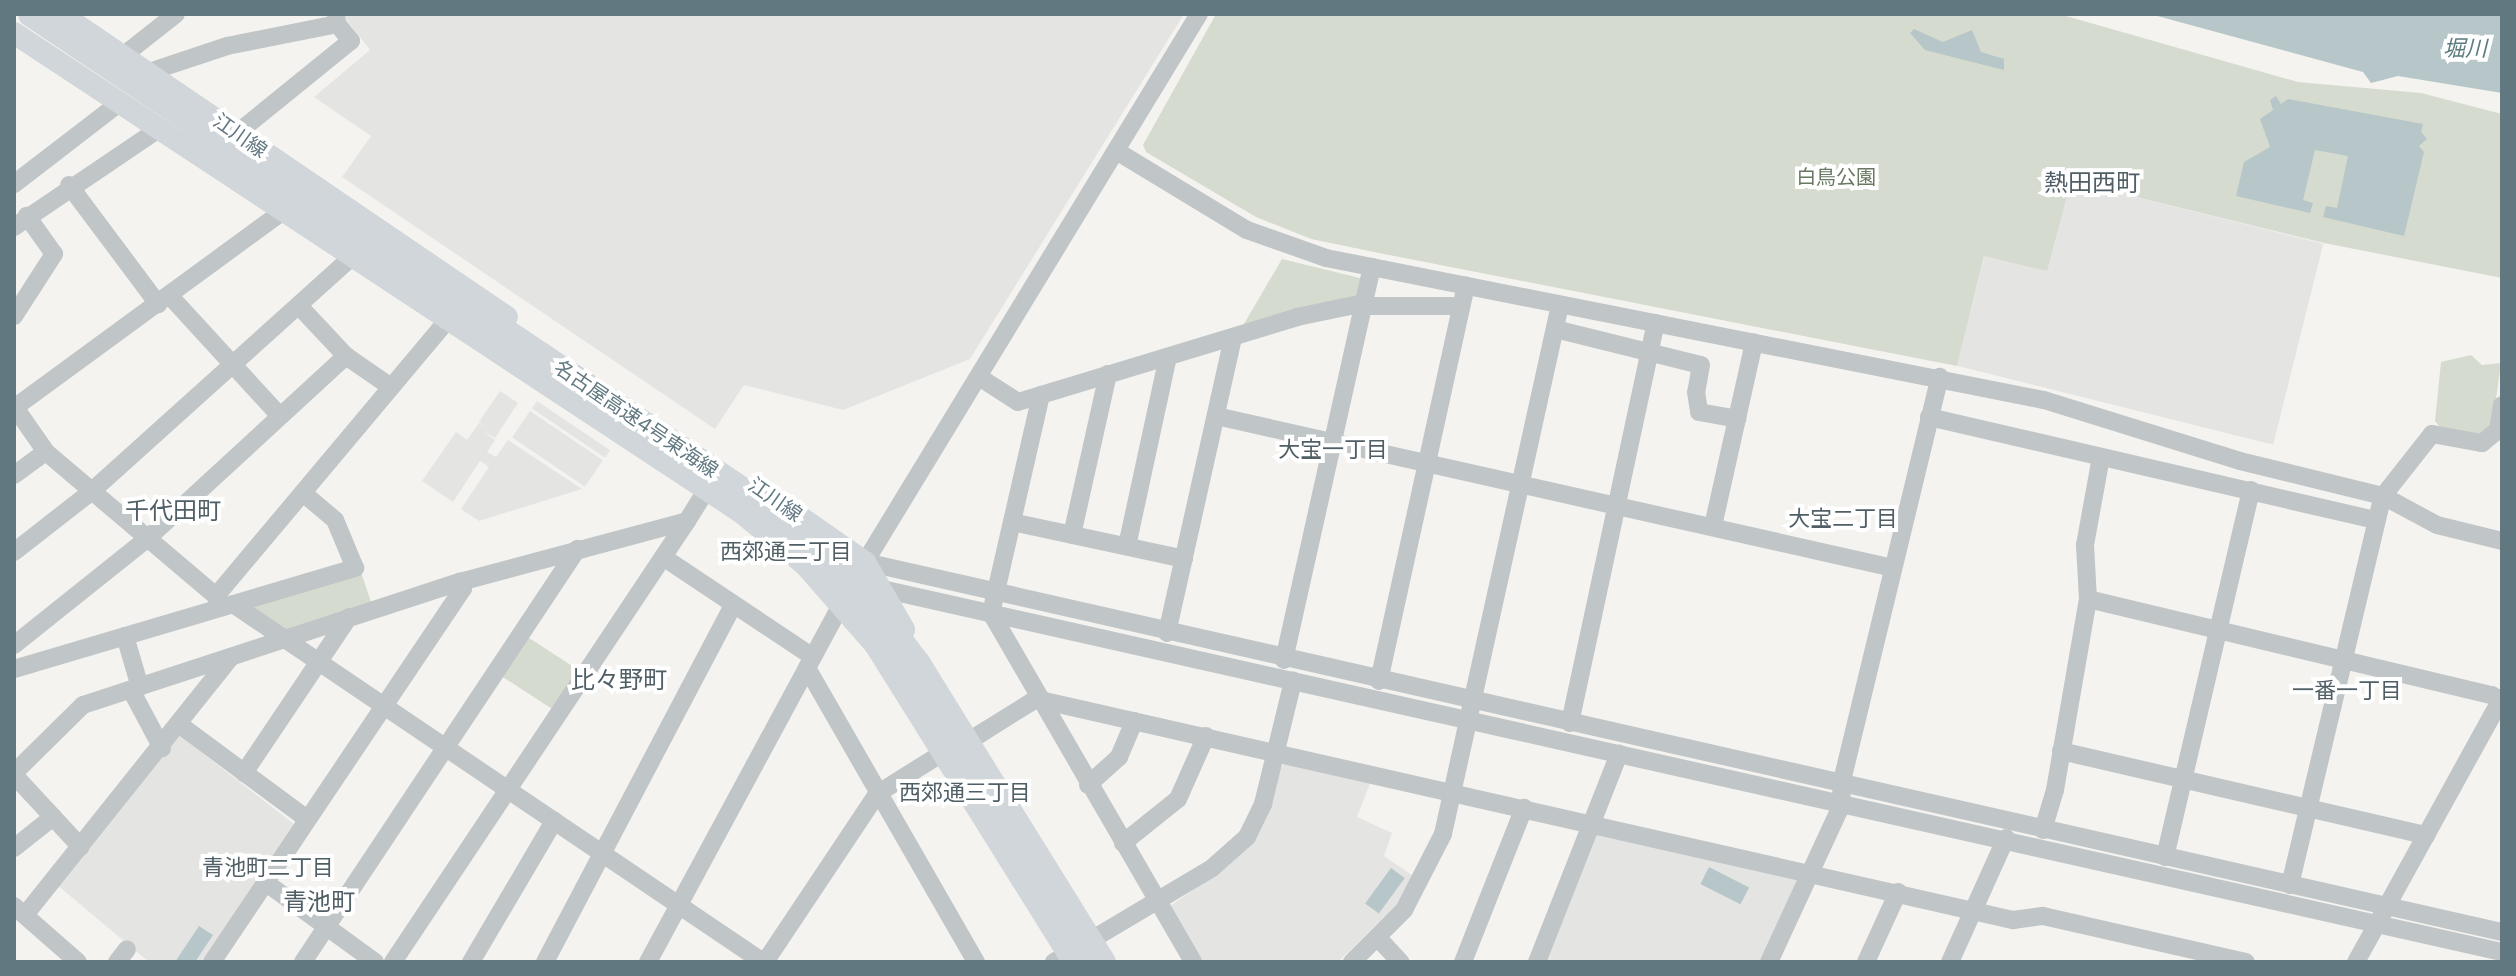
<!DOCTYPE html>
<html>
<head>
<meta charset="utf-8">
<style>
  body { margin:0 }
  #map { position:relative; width:2516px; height:976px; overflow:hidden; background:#f4f3ef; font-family:Poppins,"Noto Sans JP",sans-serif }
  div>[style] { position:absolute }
  .built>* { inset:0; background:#e4e5e3; transform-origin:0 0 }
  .green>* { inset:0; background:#d6dbd0; transform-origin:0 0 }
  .water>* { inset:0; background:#b7c6c8; transform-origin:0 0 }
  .minor>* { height:18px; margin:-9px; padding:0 9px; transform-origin:9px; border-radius:9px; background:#c0c5c7 }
  .major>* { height:22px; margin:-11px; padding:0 11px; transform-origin:11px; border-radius:11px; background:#d0d6d9 }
  .highway>* { height:26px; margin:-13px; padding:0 13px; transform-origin:13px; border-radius:13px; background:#d0d6d9 }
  span { translate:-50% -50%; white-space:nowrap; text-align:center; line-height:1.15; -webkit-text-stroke:8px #fff; paint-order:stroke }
  .street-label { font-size:20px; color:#627881 }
  .park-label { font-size:20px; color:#697861 }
  .water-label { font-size:22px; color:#5d7b7f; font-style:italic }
  .neighbourhood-label { font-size:22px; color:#505f66 }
  .quarter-label { font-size:24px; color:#505f66 }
  .frame { position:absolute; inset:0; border:16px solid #627881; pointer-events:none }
</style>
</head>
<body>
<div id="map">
  <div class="built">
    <div style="clip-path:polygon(342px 14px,1184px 14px,970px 359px,843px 410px,744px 385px,715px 429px,342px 177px,371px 136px,314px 97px,370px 50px)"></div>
    <div style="left:2007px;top:165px;width:326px;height:207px;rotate:14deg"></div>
    <div style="clip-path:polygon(500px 391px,518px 403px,495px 438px,483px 431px,495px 440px,487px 452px,496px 457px,508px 440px,582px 489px,479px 521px,461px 509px,489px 467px,480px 461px,453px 502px,422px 481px,456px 432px,467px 440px,479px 423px,486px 428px,479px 422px)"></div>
    <div style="left:537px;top:401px;width:88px;height:9px;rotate:34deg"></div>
    <div style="left:530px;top:411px;width:88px;height:32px;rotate:34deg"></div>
    <div style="clip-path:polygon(179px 735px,294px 824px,201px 962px,149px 962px,56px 884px)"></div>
    <div style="clip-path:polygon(1285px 762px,1371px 781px,1357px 817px,1392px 833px,1384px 856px,1415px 877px,1396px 905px,1338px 962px,1203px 962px,1170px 906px,1216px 874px)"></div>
    <div style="clip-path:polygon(1593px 831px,1794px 876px,1797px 881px,1760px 962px,1541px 962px)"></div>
  </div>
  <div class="green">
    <div style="clip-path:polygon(1216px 14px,2066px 16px,2298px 82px,2421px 93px,2502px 114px,2502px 278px,2324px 243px,2071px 181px,2047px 271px,1984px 256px,1957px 366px,1379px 253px,1311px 239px,1256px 217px,1146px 152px,1143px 145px)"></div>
    <div style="clip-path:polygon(1282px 259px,1364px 279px,1360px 300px,1241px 329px)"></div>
    <div style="clip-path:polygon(2471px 355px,2482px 365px,2501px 363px,2492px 427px,2478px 436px,2441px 429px,2435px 421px,2441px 362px)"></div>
    <div style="clip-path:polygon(361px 572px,372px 605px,290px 633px,252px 612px,254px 602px)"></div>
    <div style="left:526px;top:636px;width:64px;height:47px;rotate:33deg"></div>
  </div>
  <div class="water">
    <div style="clip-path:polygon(2150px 14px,2502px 14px,2502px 93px,2398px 76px,2371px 83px,2363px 72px)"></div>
    <div style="clip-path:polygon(1914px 29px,1943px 42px,1972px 30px,1981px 52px,2004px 59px,2004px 70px,1925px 50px,1910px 33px)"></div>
    <div style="clip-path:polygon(2276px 96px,2281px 104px,2288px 99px,2423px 124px,2421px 132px,2427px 139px,2419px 146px,2424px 152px,2404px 236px,2323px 217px,2326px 206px,2337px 208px,2348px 156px,2315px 150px,2303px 200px,2313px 203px,2310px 213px,2236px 196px,2244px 162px,2270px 147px,2260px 119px,2273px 110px,2270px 100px)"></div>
    <div style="left:1709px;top:867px;width:45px;height:19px;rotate:27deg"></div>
    <div style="left:1391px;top:868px;width:17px;height:44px;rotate:36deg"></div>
    <div style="clip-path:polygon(199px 926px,213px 935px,195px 962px,175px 962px)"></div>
  </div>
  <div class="minor">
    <div style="left:124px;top:55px;width:66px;rotate:-38.3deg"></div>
    <div style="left:149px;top:72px;width:82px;rotate:-18.4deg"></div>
    <div style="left:227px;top:46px;width:112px;rotate:-11.3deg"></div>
    <div style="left:236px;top:134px;width:148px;rotate:-39deg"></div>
    <div style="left:351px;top:41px;width:22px;rotate:-129deg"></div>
    <div style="left:337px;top:24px;width:10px;rotate:-96deg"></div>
    <div style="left:1118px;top:152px;width:151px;rotate:31.2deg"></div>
    <div style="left:1247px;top:230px;width:84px;rotate:19.5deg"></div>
    <div style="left:1326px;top:258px;width:732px;rotate:11.19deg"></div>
    <div style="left:2044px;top:400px;width:205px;rotate:17.3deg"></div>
    <div style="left:2240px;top:461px;width:147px;rotate:13.8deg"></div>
    <div style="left:2383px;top:496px;width:61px;rotate:28.2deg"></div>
    <div style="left:2437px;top:525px;width:67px;rotate:13.8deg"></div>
    <div style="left:14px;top:184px;width:133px;rotate:-37.6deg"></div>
    <div style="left:69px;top:185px;width:149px;rotate:53.2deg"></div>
    <div style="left:14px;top:227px;width:175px;rotate:-34.1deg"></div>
    <div style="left:169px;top:295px;width:164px;rotate:47.5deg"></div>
    <div style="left:1363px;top:306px;width:98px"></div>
    <div style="left:300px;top:307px;width:67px;rotate:46.8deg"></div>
    <div style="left:346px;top:356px;width:55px;rotate:34.6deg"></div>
    <div style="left:14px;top:316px;width:74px;rotate:-57.2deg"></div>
    <div style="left:54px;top:254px;width:47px;rotate:-125.4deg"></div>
    <div style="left:1555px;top:329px;width:150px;rotate:13.9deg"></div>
    <div style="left:1701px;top:365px;width:27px;rotate:100deg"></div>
    <div style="left:1696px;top:392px;width:20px;rotate:81deg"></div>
    <div style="left:1699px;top:412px;width:39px;rotate:10deg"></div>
    <div style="left:979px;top:377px;width:46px;rotate:32.7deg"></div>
    <div style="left:1018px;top:402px;width:292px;rotate:-16.9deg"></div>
    <div style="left:1297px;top:317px;width:68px;rotate:-11.8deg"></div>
    <div style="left:1041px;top:395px;width:224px;rotate:102.9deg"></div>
    <div style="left:991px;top:613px;width:403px;rotate:59.9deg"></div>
    <div style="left:14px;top:406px;width:56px;rotate:55.2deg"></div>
    <div style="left:46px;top:452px;width:223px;rotate:40.3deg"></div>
    <div style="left:14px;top:408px;width:332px;rotate:-36.2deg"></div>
    <div style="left:1216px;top:416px;width:694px;rotate:12.65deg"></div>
    <div style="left:1929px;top:417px;width:458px;rotate:13deg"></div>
    <div style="left:14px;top:475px;width:39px;rotate:-36deg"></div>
    <div style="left:1012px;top:522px;width:176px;rotate:12.1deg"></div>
    <div style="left:1713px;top:526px;width:188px;rotate:-77.4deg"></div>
    <div style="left:1072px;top:535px;width:165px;rotate:-77.4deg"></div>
    <div style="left:1127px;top:546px;width:193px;rotate:-77.8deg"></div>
    <div style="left:14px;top:552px;width:99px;rotate:-38deg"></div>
    <div style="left:92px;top:491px;width:348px;rotate:-42deg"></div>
    <div style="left:663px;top:557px;width:180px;rotate:33.7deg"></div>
    <div style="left:865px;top:562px;width:1678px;rotate:12.74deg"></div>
    <div style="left:859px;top:572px;width:653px;rotate:-58.65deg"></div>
    <div style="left:873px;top:587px;width:1669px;rotate:12.63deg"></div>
    <div style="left:2088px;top:599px;width:415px;rotate:13.4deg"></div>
    <div style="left:2492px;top:695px;width:13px;rotate:39deg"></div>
    <div style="left:233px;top:604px;width:640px;rotate:34.04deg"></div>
    <div style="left:220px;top:607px;width:12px;rotate:-110deg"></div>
    <div style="left:216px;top:596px;width:359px;rotate:-50deg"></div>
    <div style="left:1167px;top:633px;width:303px;rotate:-77.4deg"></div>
    <div style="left:125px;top:636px;width:53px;rotate:73.6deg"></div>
    <div style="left:14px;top:645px;width:171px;rotate:-38.6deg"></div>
    <div style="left:148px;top:538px;width:269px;rotate:-42.6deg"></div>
    <div style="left:1284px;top:660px;width:403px;rotate:-77.4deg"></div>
    <div style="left:807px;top:668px;width:339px;rotate:60.1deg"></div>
    <div style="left:14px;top:669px;width:356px;rotate:-16.5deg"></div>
    <div style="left:355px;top:568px;width:52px;rotate:-112.6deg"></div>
    <div style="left:335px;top:520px;width:42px;rotate:-139.8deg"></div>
    <div style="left:1379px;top:681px;width:405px;rotate:-77.6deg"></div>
    <div style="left:131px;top:690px;width:66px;rotate:61.9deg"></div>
    <div style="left:1570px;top:723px;width:409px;rotate:-77.9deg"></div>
    <div style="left:180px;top:725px;width:158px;rotate:36.5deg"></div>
    <div style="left:972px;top:739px;width:75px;rotate:-32deg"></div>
    <div style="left:1036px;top:699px;width:1002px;rotate:12.75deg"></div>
    <div style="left:2013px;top:920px;width:30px;rotate:-8deg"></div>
    <div style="left:2043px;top:916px;width:208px;rotate:12.8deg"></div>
    <div style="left:2061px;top:751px;width:375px;rotate:13deg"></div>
    <div style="left:14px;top:773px;width:97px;rotate:-44.6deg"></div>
    <div style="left:83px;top:705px;width:397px;rotate:-18.1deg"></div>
    <div style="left:460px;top:582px;width:235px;rotate:-15deg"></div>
    <div style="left:687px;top:521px;width:39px;rotate:-58deg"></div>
    <div style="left:244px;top:773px;width:188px;rotate:-56.1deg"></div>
    <div style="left:14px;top:775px;width:98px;rotate:47.1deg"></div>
    <div style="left:1088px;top:785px;width:42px;rotate:-42.1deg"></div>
    <div style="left:1119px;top:757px;width:39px;rotate:-67deg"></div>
    <div style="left:2043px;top:830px;width:42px;rotate:-73.3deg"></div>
    <div style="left:2055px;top:790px;width:194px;rotate:-80.2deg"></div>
    <div style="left:2088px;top:599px;width:54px;rotate:-93.2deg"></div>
    <div style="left:2085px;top:545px;width:89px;rotate:-79.7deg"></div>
    <div style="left:1123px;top:843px;width:70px;rotate:-38.7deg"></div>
    <div style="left:1178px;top:799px;width:69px;rotate:-66deg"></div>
    <div style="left:14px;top:848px;width:50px;rotate:-38.5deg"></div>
    <div style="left:2165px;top:857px;width:377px;rotate:-76.8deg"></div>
    <div style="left:265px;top:882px;width:136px;rotate:36deg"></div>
    <div style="left:2290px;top:885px;width:400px;rotate:-76.6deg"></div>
    <div style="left:2383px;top:496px;width:79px;rotate:-51.7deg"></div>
    <div style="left:2432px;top:434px;width:51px;rotate:10.2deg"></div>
    <div style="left:2482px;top:443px;width:21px;rotate:-39deg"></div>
    <div style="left:2498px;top:430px;width:25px;rotate:-81deg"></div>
    <div style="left:14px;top:906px;width:85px;rotate:41.2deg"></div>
    <div style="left:25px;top:915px;width:330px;rotate:-51.4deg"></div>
    <div style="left:1378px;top:938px;width:33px;rotate:47deg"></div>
    <div style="left:117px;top:962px;width:16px;rotate:-52deg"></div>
    <div style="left:212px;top:962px;width:450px;rotate:-56.1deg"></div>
    <div style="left:463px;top:589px;width:8px;rotate:-113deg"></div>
    <div style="left:303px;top:962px;width:496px;rotate:-56.4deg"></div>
    <div style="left:393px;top:962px;width:530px;rotate:-56.31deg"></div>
    <div style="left:471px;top:962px;width:164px;rotate:-59.5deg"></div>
    <div style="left:545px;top:962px;width:403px;rotate:-62.2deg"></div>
    <div style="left:648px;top:962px;width:418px;rotate:-61.6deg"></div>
    <div style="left:765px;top:962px;width:202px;rotate:-56.3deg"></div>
    <div style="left:877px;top:794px;width:79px;rotate:-32.1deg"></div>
    <div style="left:1054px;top:962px;width:184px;rotate:-30.7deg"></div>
    <div style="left:1212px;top:868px;width:47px;rotate:-41.5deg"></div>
    <div style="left:1247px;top:837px;width:37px;rotate:-64deg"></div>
    <div style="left:1263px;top:804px;width:127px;rotate:-76.3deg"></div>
    <div style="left:1352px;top:962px;width:74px;rotate:-45deg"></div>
    <div style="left:1404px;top:910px;width:85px;rotate:-62.8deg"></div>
    <div style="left:1443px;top:834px;width:542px;rotate:-77.53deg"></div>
    <div style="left:1463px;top:962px;width:166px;rotate:-68.4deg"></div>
    <div style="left:1537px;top:962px;width:224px;rotate:-68.5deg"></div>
    <div style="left:1769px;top:962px;width:174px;rotate:-65.2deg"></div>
    <div style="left:1842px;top:804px;width:19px;rotate:-93deg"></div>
    <div style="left:1841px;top:785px;width:420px;rotate:-76.4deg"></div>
    <div style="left:1866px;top:962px;width:77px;rotate:-65.4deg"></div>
    <div style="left:1950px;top:962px;width:136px;rotate:-65.7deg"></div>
    <div style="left:2356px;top:962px;width:302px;rotate:-61.1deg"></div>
  </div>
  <div class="major">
    <div style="left:61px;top:14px;width:539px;rotate:34.19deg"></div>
    <div style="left:14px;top:33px;width:883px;rotate:33.4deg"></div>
    <div style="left:770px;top:496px;width:116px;rotate:34.8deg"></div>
    <div style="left:865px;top:562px;width:78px;rotate:59.8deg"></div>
  </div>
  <div class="highway">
    <div style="left:31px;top:14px;width:865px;rotate:33.78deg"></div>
    <div style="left:750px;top:495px;width:88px;rotate:38deg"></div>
    <div style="left:819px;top:549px;width:78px;rotate:46deg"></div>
    <div style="left:873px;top:605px;width:74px;rotate:52.7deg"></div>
    <div style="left:918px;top:664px;width:351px;rotate:58.2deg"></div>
    <div style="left:740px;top:509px;width:85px;rotate:39.3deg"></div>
    <div style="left:806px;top:563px;width:108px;rotate:48.8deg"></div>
    <div style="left:877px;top:644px;width:375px;rotate:58deg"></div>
  </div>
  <div class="street-label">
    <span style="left:240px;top:136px;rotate:35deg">江川線</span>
    <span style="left:636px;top:419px;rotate:34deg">名古屋高速4号東海線</span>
    <span style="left:775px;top:500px;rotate:35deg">江川線</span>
  </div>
  <div class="park-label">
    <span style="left:1836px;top:177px">白鳥公園</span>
  </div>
  <div class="water-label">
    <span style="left:2465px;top:49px">堀川</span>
  </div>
  <div class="neighbourhood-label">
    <span style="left:1333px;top:450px">大宝一丁目</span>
    <span style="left:1843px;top:519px">大宝二丁目</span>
    <span style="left:786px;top:552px">西郊通二丁目</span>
    <span style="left:2347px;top:691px">一番一丁目</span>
    <span style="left:965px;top:793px">西郊通三丁目</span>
    <span style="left:268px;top:868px">青池町二丁目</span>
  </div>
  <div class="quarter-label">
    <span style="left:2092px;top:183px">熱田西町</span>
    <span style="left:173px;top:511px">千代田町</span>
    <span style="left:619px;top:680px">比々野町</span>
    <span style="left:319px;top:902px">青池町</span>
  </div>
  <div class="frame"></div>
</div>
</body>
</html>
